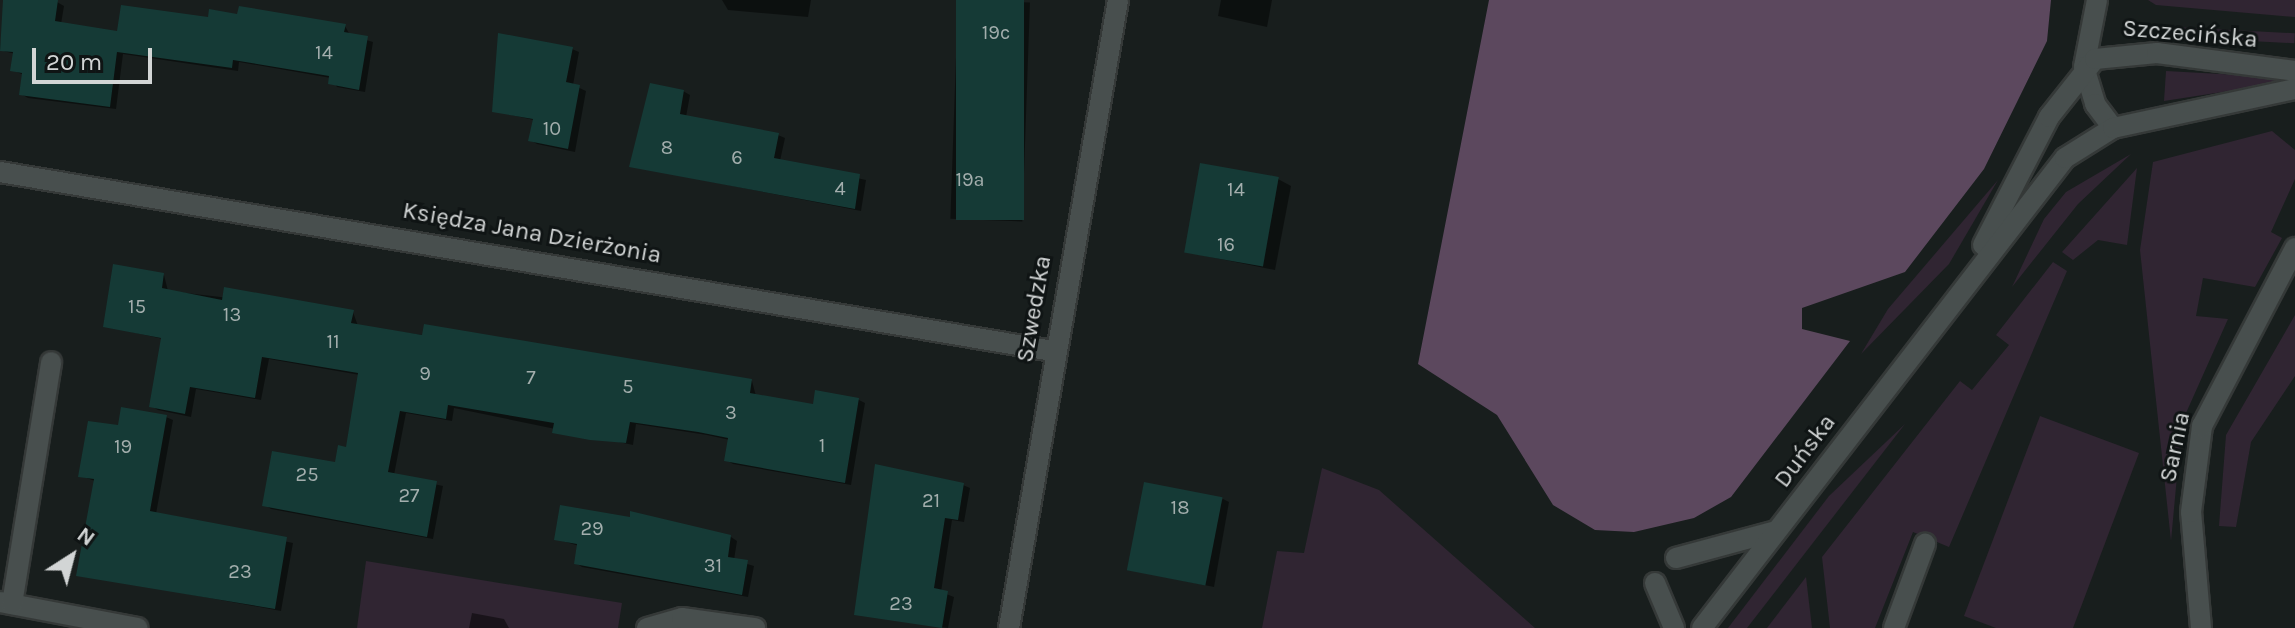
<!DOCTYPE html>
<html>
<head>
<meta charset="utf-8">
<style>
  body { margin:0 }
  #map { position:relative; width:2295px; height:628px; overflow:hidden; background:#181e1d; font-family:Karla,sans-serif }
  div>[style] { position:absolute }
  .green>* { inset:0; background:#302532; transform-origin:0 0 }
  .forest>* { inset:0; background:#5c485e }
  .shadow>* { inset:0; background:#0007; transform-origin:0 0 }
  .building>* { inset:0; background:#153a36; transform-origin:0 0 }
  .roads { filter:drop-shadow(2px 0 #353938) drop-shadow(-2px 0 #353938) drop-shadow(0 2px #353938) drop-shadow(0 -2px #353938) }
  .minor>* { height:20px; margin:-10px; padding:0 10px; transform-origin:10px; border-radius:10px; background:#484f4e }
  span { translate:-50% -50%; white-space:nowrap; text-align:center; line-height:1.15; -webkit-text-stroke:6px #0f1414; paint-order:stroke }
  .number-label { font-size:20px; color:#a3aead }
  .number-label span { -webkit-text-stroke-width:0 }
  .street-label { font-size:24px; color:#d2d5d5 }
  .north { position:absolute; left:32px; top:516px; width:80px; height:80px; -webkit-text-stroke:6px #0f1414; paint-order:stroke; rotate:36deg; font-size:22px; font-weight:700; line-height:32px; text-align:center; color:#d2d5d5 }
  .north::after { content:''; display:block; margin:auto; width:28px; height:36px; background:#d2d5d5; clip-path:polygon(50% 0,100% 100%,50% 72%,0 100%) }
  .scale { position:absolute; left:32px; top:48px; width:120px; height:36px; box-sizing:border-box; border:4px solid #d2d5d5; border-top:0; padding-left:10px; font-size:24px; line-height:28px; white-space:nowrap; color:#d2d5d5; -webkit-text-stroke:6px #0f1414; paint-order:stroke }
</style>
</head>
<body>
<div id="map">
  <div class="green">
    <div style="clip-path:polygon(2148px 0,2295px 0,2295px 17px,2156px 5px)"></div>
    <div style="left:2175px;top:27px;width:120px;height:10px;rotate:3deg"></div>
    <div style="clip-path:polygon(2166px 71px,2276px 77px,2281px 83px,2164px 101px)"></div>
    <div style="clip-path:polygon(2272px 131px,2295px 150px,2295px 179px,2271px 232px,2282px 238px,2255px 287px,2203px 278px,2196px 316px,2228px 319px,2182px 422px,2171px 541px,2140px 250px,2153px 162px)"></div>
    <div style="clip-path:polygon(2131px 154px,2078px 204px,2012px 287px,2044px 219px,2066px 192px)"></div>
    <div style="clip-path:polygon(2137px 168px,2127px 245px,2098px 240px,2073px 260px,2062px 252px)"></div>
    <div style="clip-path:polygon(1998px 180px,1949px 264px,1861px 354px,1888px 309px)"></div>
    <div style="clip-path:polygon(2053px 262px,2067px 271px,1949px 547px,1913px 532px,1875px 628px,1830px 628px,1822px 557px,1960px 381px,1972px 390px,2009px 345px,1996px 335px)"></div>
    <div style="clip-path:polygon(2295px 315px,2295px 376px,2251px 442px,2236px 527px,2219px 526px,2226px 435px)"></div>
    <div style="clip-path:polygon(2040px 416px,2139px 453px,2073px 628px,1996px 628px,1964px 616px)"></div>
    <div style="clip-path:polygon(1905px 424px,1747px 628px,1728px 628px,1829px 496px)"></div>
    <div style="clip-path:polygon(1322px 468px,1379px 490px,1535px 628px,1262px 628px,1277px 551px,1304px 553px)"></div>
    <div style="clip-path:polygon(366px 561px,622px 603px,618px 628px,357px 628px)"></div>
    <div style="clip-path:polygon(1806px 577px,1812px 628px,1767px 628px)"></div>
  </div>
  <div class="forest">
    <div style="clip-path:polygon(1489px 0,2051px 0,2047px 41px,1984px 169px,1905px 272px,1802px 308px,1802px 329px,1850px 341px,1731px 497px,1694px 518px,1634px 532px,1595px 530px,1553px 505px,1497px 415px,1418px 364px)"></div>
  </div>
  <div class="shadow">
    <div style="clip-path:polygon(5px 0,57px 2px,64px 6px,61px 24px,119px 33px,210px 20px,345px 26px,350px 35px,373px 42px,365px 92px,337px 87px,331px 78px,239px 62px,238px 71px,123px 54px,116px 109px,28px 98px,21px 94px,24px 75px,12px 70px,15px 54px,0 50px)"></div>
    <div style="clip-path:polygon(722px 0,811px 0,808px 17px,728px 10px)"></div>
    <div style="left:958px;top:0;width:72px;height:219px;rotate:2deg"></div>
    <div style="clip-path:polygon(1221px 0,1272px 0,1267px 27px,1218px 16px)"></div>
    <div style="clip-path:polygon(572px 49px,579px 52px,573px 85px,586px 91px,575px 152px,537px 144px,530px 140px,534px 120px,494px 111px)"></div>
    <div style="clip-path:polygon(683px 91px,690px 95px,686px 117px,778px 135px,785px 138px,780px 161px,866px 180px,861px 211px,631px 166px)"></div>
    <div style="clip-path:polygon(1278px 179px,1291px 186px,1275px 270px,1186px 252px)"></div>
    <div style="clip-path:polygon(164px 275px,168px 291px,353px 312px,358px 326px,752px 381px,756px 396px,815px 407px,817px 393px,859px 400px,865px 403px,851px 485px,733px 464px,726px 460px,730px 440px,707px 435px,636px 424px,633px 445px,454px 408px,452px 421px,406px 413px,394px 475px,443px 486px,433px 539px,271px 509px,265px 505px,337px 465px,348px 449px,360px 375px,269px 359px,261px 400px,196px 389px,191px 417px,158px 410px,151px 406px,163px 339px,105px 326px)"></div>
    <div style="clip-path:polygon(166px 417px,173px 420px,156px 514px,293px 543px,281px 611px,79px 574px,95px 481px,81px 476px,119px 428px)"></div>
    <div style="clip-path:polygon(963px 485px,970px 488px,964px 522px,952px 520px,941px 592px,954px 597px,948px 628px,856px 614px)"></div>
    <div style="clip-path:polygon(1223px 499px,1229px 502px,1214px 587px,1130px 570px)"></div>
    <div style="clip-path:polygon(731px 537px,737px 541px,734px 560px,754px 566px,748px 597px,582px 567px,576px 563px,579px 546px,556px 539px)"></div>
    <div style="clip-path:polygon(472px 613px,504px 619px,509px 628px,469px 628px)"></div>
  </div>
  <div class="building">
    <div style="clip-path:polygon(3px 0,58px 0,55px 21px,117px 31px,121px 5px,208px 17px,209px 9px,237px 14px,239px 6px,346px 24px,344px 32px,368px 36px,359px 90px,328px 84px,329px 76px,233px 60px,232px 68px,117px 52px,110px 107px,19px 95px,22px 73px,10px 71px,13px 52px,0 51px)"></div>
    <div style="left:956px;top:0;width:68px;height:220px"></div>
    <div style="clip-path:polygon(498px 33px,573px 47px,566px 82px,580px 85px,568px 149px,528px 141px,533px 119px,492px 112px)"></div>
    <div style="clip-path:polygon(650px 83px,684px 90px,680px 114px,779px 133px,774px 158px,860px 174px,855px 209px,629px 167px)"></div>
    <div style="left:1200px;top:163px;width:80px;height:91px;rotate:10deg"></div>
    <div style="clip-path:polygon(113px 264px,164px 273px,162px 288px,222px 300px,224px 287px,354px 310px,351px 323px,422px 335px,424px 324px,752px 379px,750px 393px,813px 404px,815px 390px,859px 398px,845px 483px,724px 461px,728px 438px,698px 432px,630px 422px,626px 443px,590px 440px,552px 433px,554px 423px,448px 405px,446px 419px,400px 411px,388px 472px,437px 481px,427px 537px,262px 506px,272px 451px,335px 462px,338px 445px,346px 447px,358px 373px,262px 357px,255px 398px,190px 387px,185px 414px,149px 407px,161px 338px,103px 327px)"></div>
    <div style="clip-path:polygon(121px 407px,167px 415px,150px 511px,287px 537px,275px 609px,76px 576px,94px 479px,78px 477px,88px 421px,118px 425px)"></div>
    <div style="clip-path:polygon(875px 464px,964px 483px,958px 520px,945px 518px,934px 588px,948px 591px,942px 628px,854px 615px)"></div>
    <div style="left:1144px;top:482px;width:80px;height:90px;rotate:11deg"></div>
    <div style="clip-path:polygon(560px 505px,630px 517px,630px 511px,731px 535px,728px 557px,748px 560px,742px 595px,574px 564px,577px 544px,554px 540px)"></div>
  </div>
  <div class="roads">
    <div class="minor">
      <div style="left:2097px;top:0;width:68px;rotate:101deg"></div>
      <div style="left:2084px;top:67px;width:39px;rotate:73deg"></div>
      <div style="left:2095px;top:104px;width:30px;rotate:53deg"></div>
      <div style="left:0;top:172px;width:1068px;rotate:9.65deg"></div>
      <div style="left:1983px;top:245px;width:144px;rotate:-62.7deg"></div>
      <div style="left:2049px;top:117px;width:74px;rotate:-51.6deg"></div>
      <div style="left:2095px;top:59px;width:62px;rotate:-5.5deg"></div>
      <div style="left:2157px;top:53px;width:139px;rotate:7.4deg"></div>
      <div style="left:1676px;top:558px;width:104px;rotate:-15.1deg"></div>
      <div style="left:1655px;top:583px;width:49px;rotate:67.1deg"></div>
      <div style="left:0;top:602px;width:140px;rotate:10.7deg"></div>
      <div style="left:12px;top:604px;width:245px;rotate:-80.8deg"></div>
      <div style="left:647px;top:628px;width:36px;rotate:-16deg"></div>
      <div style="left:682px;top:618px;width:74px;rotate:7.8deg"></div>
      <div style="left:1009px;top:628px;width:637px;rotate:-80.15deg"></div>
      <div style="left:1702px;top:628px;width:594px;rotate:-52.32deg"></div>
      <div style="left:2065px;top:158px;width:57px;rotate:-32deg"></div>
      <div style="left:2113px;top:128px;width:186px;rotate:-12.1deg"></div>
      <div style="left:1894px;top:628px;width:90px;rotate:-69.7deg"></div>
      <div style="left:2201px;top:628px;width:116px;rotate:-94.9deg"></div>
      <div style="left:2191px;top:512px;width:87px;rotate:-82.7deg"></div>
      <div style="left:2202px;top:426px;width:201px;rotate:-62.4deg"></div>
    </div>
  </div>
  <div class="number-label">
    <span style="left:996px;top:32px">19c</span>
    <span style="left:324px;top:52px">14</span>
    <span style="left:552px;top:128px">10</span>
    <span style="left:667px;top:147px">8</span>
    <span style="left:737px;top:157px">6</span>
    <span style="left:970px;top:179px">19a</span>
    <span style="left:840px;top:188px">4</span>
    <span style="left:1236px;top:189px">14</span>
    <span style="left:1226px;top:244px">16</span>
    <span style="left:137px;top:306px">15</span>
    <span style="left:232px;top:314px">13</span>
    <span style="left:333px;top:341px">11</span>
    <span style="left:425px;top:373px">9</span>
    <span style="left:531px;top:377px">7</span>
    <span style="left:628px;top:386px">5</span>
    <span style="left:731px;top:412px">3</span>
    <span style="left:822px;top:445px">1</span>
    <span style="left:123px;top:446px">19</span>
    <span style="left:307px;top:474px">25</span>
    <span style="left:409px;top:495px">27</span>
    <span style="left:931px;top:500px">21</span>
    <span style="left:1180px;top:507px">18</span>
    <span style="left:592px;top:528px">29</span>
    <span style="left:713px;top:565px">31</span>
    <span style="left:240px;top:571px">23</span>
    <span style="left:901px;top:603px">23</span>
  </div>
  <div class="street-label">
    <span style="left:2190px;top:34px;rotate:5deg">Szczecińska</span>
    <span style="left:532px;top:233px;rotate:10deg">Księdza Jana Dzierżonia</span>
    <span style="left:1034px;top:309px;rotate:-80deg">Szwedzka</span>
    <span style="left:2175px;top:447px;rotate:-78deg">Sarnia</span>
    <span style="left:1805px;top:451px;rotate:-53deg">Duńska</span>
  </div>
  <div class="north">N</div>
  <div class="scale">20 m</div>
</div>
</body>
</html>
